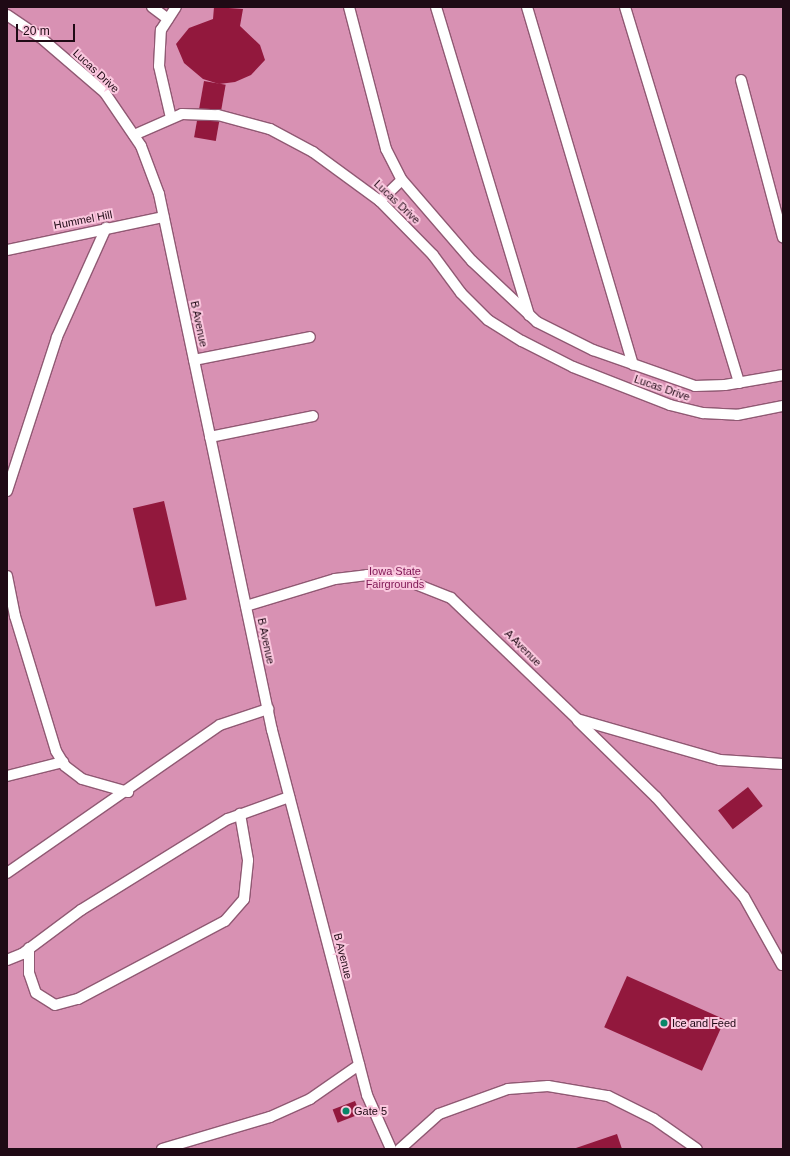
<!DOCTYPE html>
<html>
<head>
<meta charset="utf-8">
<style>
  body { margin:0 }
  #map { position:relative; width:790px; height:1156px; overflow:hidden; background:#fac7de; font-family:Arial,sans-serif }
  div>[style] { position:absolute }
  .green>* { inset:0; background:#d891b3; transform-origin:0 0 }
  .building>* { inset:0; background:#92183d; transform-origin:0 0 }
  .roads { filter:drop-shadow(1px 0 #905973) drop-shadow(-1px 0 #905973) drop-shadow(0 1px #905973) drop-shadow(0 -1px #905973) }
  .lane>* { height:10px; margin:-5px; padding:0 5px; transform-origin:5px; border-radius:5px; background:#fff }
  .dots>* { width:11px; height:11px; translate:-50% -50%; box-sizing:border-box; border:2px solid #fac7de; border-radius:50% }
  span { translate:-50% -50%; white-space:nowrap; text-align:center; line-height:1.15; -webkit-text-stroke:4px #fac7de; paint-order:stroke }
  .street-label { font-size:11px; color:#1f0a15 }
  .park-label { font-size:11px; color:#7e1654 }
  .poi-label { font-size:11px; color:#1f0a15 }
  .left { translate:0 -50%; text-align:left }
  .frame { position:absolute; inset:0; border:8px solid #1f0a15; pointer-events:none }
  .scale { position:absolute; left:16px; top:24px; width:59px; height:18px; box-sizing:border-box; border:2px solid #1f0a15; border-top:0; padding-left:5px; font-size:12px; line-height:14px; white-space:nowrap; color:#1f0a15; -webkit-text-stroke:3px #fac7de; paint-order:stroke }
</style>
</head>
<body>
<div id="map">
  <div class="green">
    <div style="left:7px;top:7px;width:776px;height:1142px"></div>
  </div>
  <div class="building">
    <div style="clip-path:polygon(214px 7px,243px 9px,240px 26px,260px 45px,265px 60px,251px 75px,235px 82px,219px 84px,203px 79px,184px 63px,176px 44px,189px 28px,213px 19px)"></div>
    <div style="left:204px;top:81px;width:22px;height:57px;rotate:10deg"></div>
    <div style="left:164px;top:501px;width:101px;height:32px;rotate:77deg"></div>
    <div style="left:748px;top:787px;width:24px;height:38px;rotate:52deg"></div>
    <div style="left:627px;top:976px;width:107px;height:56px;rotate:24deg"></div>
    <div style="left:355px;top:1101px;width:14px;height:24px;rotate:69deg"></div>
    <div style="clip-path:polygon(617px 1134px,622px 1149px,573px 1149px)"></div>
  </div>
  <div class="roads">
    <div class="lane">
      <div style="left:152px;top:7px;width:20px;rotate:37deg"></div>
      <div style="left:349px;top:7px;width:147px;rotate:75.4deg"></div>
      <div style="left:386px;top:149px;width:35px;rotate:63deg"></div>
      <div style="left:402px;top:180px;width:107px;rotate:49.2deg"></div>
      <div style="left:472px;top:261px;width:89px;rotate:43.2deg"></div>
      <div style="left:537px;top:322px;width:63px;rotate:26.6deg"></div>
      <div style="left:593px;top:350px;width:108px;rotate:19.4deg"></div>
      <div style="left:695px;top:386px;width:30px;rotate:-2deg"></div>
      <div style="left:725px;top:385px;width:59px;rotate:-9.8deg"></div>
      <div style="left:436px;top:7px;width:322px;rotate:73.2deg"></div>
      <div style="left:527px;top:7px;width:373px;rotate:73.5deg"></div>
      <div style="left:625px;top:7px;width:393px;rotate:73.1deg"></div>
      <div style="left:7px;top:15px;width:40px;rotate:34deg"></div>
      <div style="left:40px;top:37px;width:86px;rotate:40.7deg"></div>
      <div style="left:105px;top:93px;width:64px;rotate:55.8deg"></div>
      <div style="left:141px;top:146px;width:51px;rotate:69.4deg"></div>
      <div style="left:159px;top:194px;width:548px;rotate:78.1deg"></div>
      <div style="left:272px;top:730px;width:377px;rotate:75.4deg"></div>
      <div style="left:367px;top:1095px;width:59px;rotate:66deg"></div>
      <div style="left:741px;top:80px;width:163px;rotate:75.1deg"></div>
      <div style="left:171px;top:118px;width:53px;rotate:-103deg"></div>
      <div style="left:159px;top:66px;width:36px;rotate:-87deg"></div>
      <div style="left:161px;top:30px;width:27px;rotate:-57deg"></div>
      <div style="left:134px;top:135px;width:52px;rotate:-23.6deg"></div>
      <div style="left:182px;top:114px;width:36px;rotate:2deg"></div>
      <div style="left:218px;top:115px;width:54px;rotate:15.1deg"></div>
      <div style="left:270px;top:129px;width:49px;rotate:28.1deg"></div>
      <div style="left:313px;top:152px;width:83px;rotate:36.2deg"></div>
      <div style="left:380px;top:201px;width:76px;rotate:45.5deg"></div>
      <div style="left:433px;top:255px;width:47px;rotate:53.6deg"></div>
      <div style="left:461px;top:293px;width:38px;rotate:45deg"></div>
      <div style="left:488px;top:320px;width:40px;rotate:32deg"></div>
      <div style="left:522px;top:341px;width:57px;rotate:27deg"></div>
      <div style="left:573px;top:367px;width:104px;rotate:21.4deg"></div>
      <div style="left:670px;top:405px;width:34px;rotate:14deg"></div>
      <div style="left:703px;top:413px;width:34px;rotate:3deg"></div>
      <div style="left:737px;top:415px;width:47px;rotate:-11.1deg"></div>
      <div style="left:380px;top:201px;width:30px;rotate:-44deg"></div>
      <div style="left:7px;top:250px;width:160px;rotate:-11.9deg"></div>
      <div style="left:194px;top:360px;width:118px;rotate:-11.2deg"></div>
      <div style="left:210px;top:437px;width:105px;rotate:-11.5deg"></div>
      <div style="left:7px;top:491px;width:162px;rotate:-72deg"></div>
      <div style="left:57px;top:337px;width:120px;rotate:-65.8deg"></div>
      <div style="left:7px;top:576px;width:41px;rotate:78.7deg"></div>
      <div style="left:15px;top:616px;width:141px;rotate:73.1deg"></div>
      <div style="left:56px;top:751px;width:17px;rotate:59deg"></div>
      <div style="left:65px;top:766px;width:21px;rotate:37deg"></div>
      <div style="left:82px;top:779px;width:48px;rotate:15.8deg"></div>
      <div style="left:246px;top:606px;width:93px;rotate:-16.9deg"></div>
      <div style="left:335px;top:579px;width:32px;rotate:-7deg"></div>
      <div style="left:367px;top:575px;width:31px;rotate:4deg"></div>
      <div style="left:398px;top:577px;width:57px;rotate:21.6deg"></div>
      <div style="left:451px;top:598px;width:175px;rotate:43.8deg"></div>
      <div style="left:577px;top:719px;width:149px;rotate:16deg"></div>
      <div style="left:720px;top:760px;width:63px;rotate:3.6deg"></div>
      <div style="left:578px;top:721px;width:109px;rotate:44.3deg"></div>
      <div style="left:656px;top:797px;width:133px;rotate:48.7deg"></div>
      <div style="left:744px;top:897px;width:78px;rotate:60.8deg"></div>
      <div style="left:7px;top:776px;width:58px;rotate:-14deg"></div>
      <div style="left:7px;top:873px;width:259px;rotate:-34.8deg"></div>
      <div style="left:220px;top:725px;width:51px;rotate:-18.4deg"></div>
      <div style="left:29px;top:948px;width:25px;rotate:90deg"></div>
      <div style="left:29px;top:973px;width:21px;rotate:71deg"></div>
      <div style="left:36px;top:993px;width:22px;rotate:32deg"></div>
      <div style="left:55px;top:1005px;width:24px;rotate:-15deg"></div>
      <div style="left:78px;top:999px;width:166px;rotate:-28deg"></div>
      <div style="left:225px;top:921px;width:29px;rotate:-49deg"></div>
      <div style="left:244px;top:899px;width:39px;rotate:-84deg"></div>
      <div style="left:248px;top:860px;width:47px;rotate:-99.9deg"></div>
      <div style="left:7px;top:960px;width:16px;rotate:-22deg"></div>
      <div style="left:22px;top:954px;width:74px;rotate:-36.7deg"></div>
      <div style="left:81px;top:910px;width:173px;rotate:-31.8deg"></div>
      <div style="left:228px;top:819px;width:65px;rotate:-19.8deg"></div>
      <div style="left:162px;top:1149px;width:113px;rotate:-16.5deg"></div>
      <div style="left:270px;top:1117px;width:44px;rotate:-24.2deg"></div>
      <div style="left:310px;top:1099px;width:60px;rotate:-34.8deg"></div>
      <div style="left:400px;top:1149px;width:52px;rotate:-41.9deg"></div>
      <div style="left:439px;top:1114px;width:73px;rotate:-19.9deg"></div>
      <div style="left:508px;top:1089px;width:40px;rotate:-4.3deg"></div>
      <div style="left:548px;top:1086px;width:61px;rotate:9.5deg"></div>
      <div style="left:608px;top:1096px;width:51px;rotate:26.6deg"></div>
      <div style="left:654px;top:1119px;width:52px;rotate:34.9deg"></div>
    </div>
  </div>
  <div class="dots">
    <div style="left:664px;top:1023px;background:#088668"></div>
    <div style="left:346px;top:1111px;background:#088668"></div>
  </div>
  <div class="street-label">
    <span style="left:96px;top:71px;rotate:43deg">Lucas Drive</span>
    <span style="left:397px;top:202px;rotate:43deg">Lucas Drive</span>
    <span style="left:83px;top:220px;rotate:-11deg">Hummel Hill</span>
    <span style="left:199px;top:324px;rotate:78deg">B Avenue</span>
    <span style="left:662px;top:388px;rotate:19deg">Lucas Drive</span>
    <span style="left:266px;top:641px;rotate:78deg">B Avenue</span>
    <span style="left:523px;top:648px;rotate:45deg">A Avenue</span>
    <span style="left:343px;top:956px;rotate:76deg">B Avenue</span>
  </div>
  <div class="park-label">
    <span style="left:395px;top:578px">Iowa State<br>Fairgrounds</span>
  </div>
  <div class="poi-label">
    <span class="left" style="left:672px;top:1023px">Ice and Feed</span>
    <span class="left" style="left:354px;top:1111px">Gate 5</span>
  </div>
  <div class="frame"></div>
  <div class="scale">20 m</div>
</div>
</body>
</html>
